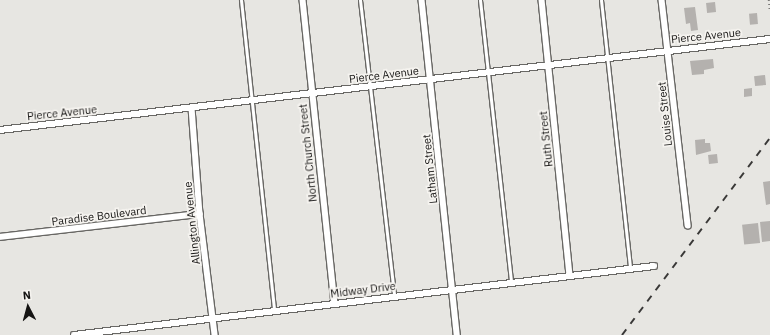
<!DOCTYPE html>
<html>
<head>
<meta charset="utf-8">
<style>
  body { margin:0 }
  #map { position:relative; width:770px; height:335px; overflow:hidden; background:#e7e6e2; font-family:"IBM Plex Sans",sans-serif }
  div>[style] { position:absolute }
  .building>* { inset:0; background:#b4b1ae; transform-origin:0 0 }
  .path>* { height:1.5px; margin-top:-0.75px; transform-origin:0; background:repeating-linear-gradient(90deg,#7b7a78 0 1px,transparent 0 4px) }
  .roads { filter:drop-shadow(1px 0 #686764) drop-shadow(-1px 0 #686764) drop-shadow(0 1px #686764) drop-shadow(0 -1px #686764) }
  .lane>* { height:3px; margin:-1.5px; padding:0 1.5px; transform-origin:1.5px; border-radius:1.5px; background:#fff }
  .street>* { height:5.5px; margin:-2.75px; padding:0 2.75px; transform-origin:2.75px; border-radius:2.75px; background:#fff }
  .rail>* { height:2px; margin-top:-1px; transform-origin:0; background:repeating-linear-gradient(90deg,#393837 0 7px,transparent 0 14px) }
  span { translate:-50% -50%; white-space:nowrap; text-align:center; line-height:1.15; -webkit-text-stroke:3.5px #f5f3ef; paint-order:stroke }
  .street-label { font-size:11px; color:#151413 }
  .north { position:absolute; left:8px; top:287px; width:40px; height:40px; -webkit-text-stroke:3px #f5f3ef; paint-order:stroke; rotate:354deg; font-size:11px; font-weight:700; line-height:16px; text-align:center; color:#151413 }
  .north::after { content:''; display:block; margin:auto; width:14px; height:18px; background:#151413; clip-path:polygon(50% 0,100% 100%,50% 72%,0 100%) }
</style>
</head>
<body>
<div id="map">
  <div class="building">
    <div style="left:715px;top:2px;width:10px;height:9px;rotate:84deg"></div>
    <div style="clip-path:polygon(695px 7px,698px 30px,691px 31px,690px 23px,686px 24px,684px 8px)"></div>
    <div style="left:757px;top:13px;width:11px;height:8px;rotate:85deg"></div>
    <div style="clip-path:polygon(713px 59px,714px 68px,704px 70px,704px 74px,692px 75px,690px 61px)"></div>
    <div style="left:765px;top:75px;width:10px;height:11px;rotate:84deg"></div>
    <div style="clip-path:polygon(752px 88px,752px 96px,744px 97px,744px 89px)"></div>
    <div style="clip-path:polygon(705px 139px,705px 143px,710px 143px,711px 151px,696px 155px,695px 140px)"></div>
    <div style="left:717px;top:154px;width:9px;height:9px;rotate:84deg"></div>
    <div style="clip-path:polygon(770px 181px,770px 204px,766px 205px,763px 182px)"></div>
    <div style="clip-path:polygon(770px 221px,770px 241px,762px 242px,760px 222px)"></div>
    <div style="left:758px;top:223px;width:20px;height:16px;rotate:84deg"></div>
  </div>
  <div class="path">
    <div style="left:769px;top:0;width:12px;rotate:85deg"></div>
  </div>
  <div class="roads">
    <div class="lane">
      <div style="left:241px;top:0;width:312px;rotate:83.9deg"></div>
      <div style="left:360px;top:0;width:298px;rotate:83.4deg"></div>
      <div style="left:480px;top:0;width:284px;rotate:83.7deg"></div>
      <div style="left:601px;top:0;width:270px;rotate:83.8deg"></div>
    </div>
    <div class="street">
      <div style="left:303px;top:0;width:305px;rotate:84deg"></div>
      <div style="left:422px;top:0;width:337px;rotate:84deg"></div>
      <div style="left:542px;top:0;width:277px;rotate:84.2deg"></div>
      <div style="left:662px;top:0;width:227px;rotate:83.4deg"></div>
      <div style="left:192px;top:108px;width:106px;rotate:85.7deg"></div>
      <div style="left:200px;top:214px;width:122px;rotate:82.9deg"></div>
      <div style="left:0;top:130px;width:775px;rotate:-6.74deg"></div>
      <div style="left:0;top:237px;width:201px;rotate:-6.6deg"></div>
      <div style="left:74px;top:335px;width:584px;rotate:-6.78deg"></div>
    </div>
  </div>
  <div class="rail">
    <div style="left:622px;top:335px;width:246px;rotate:-53.1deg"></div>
  </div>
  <div class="street-label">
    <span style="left:706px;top:36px;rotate:-6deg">Pierce Avenue</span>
    <span style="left:384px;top:75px;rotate:-7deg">Pierce Avenue</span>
    <span style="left:62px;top:113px;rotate:-6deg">Pierce Avenue</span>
    <span style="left:665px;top:114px;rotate:-96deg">Louise Street</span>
    <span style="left:546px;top:139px;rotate:-96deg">Ruth Street</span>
    <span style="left:308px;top:153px;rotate:-96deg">North Church Street</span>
    <span style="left:430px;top:169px;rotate:-96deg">Latham Street</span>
    <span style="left:99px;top:216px;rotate:-7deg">Paradise Boulevard</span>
    <span style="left:192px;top:223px;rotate:-96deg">Allington Avenue</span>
    <span style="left:363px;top:290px;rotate:-7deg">Midway Drive</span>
  </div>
  <div class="north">N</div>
</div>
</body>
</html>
